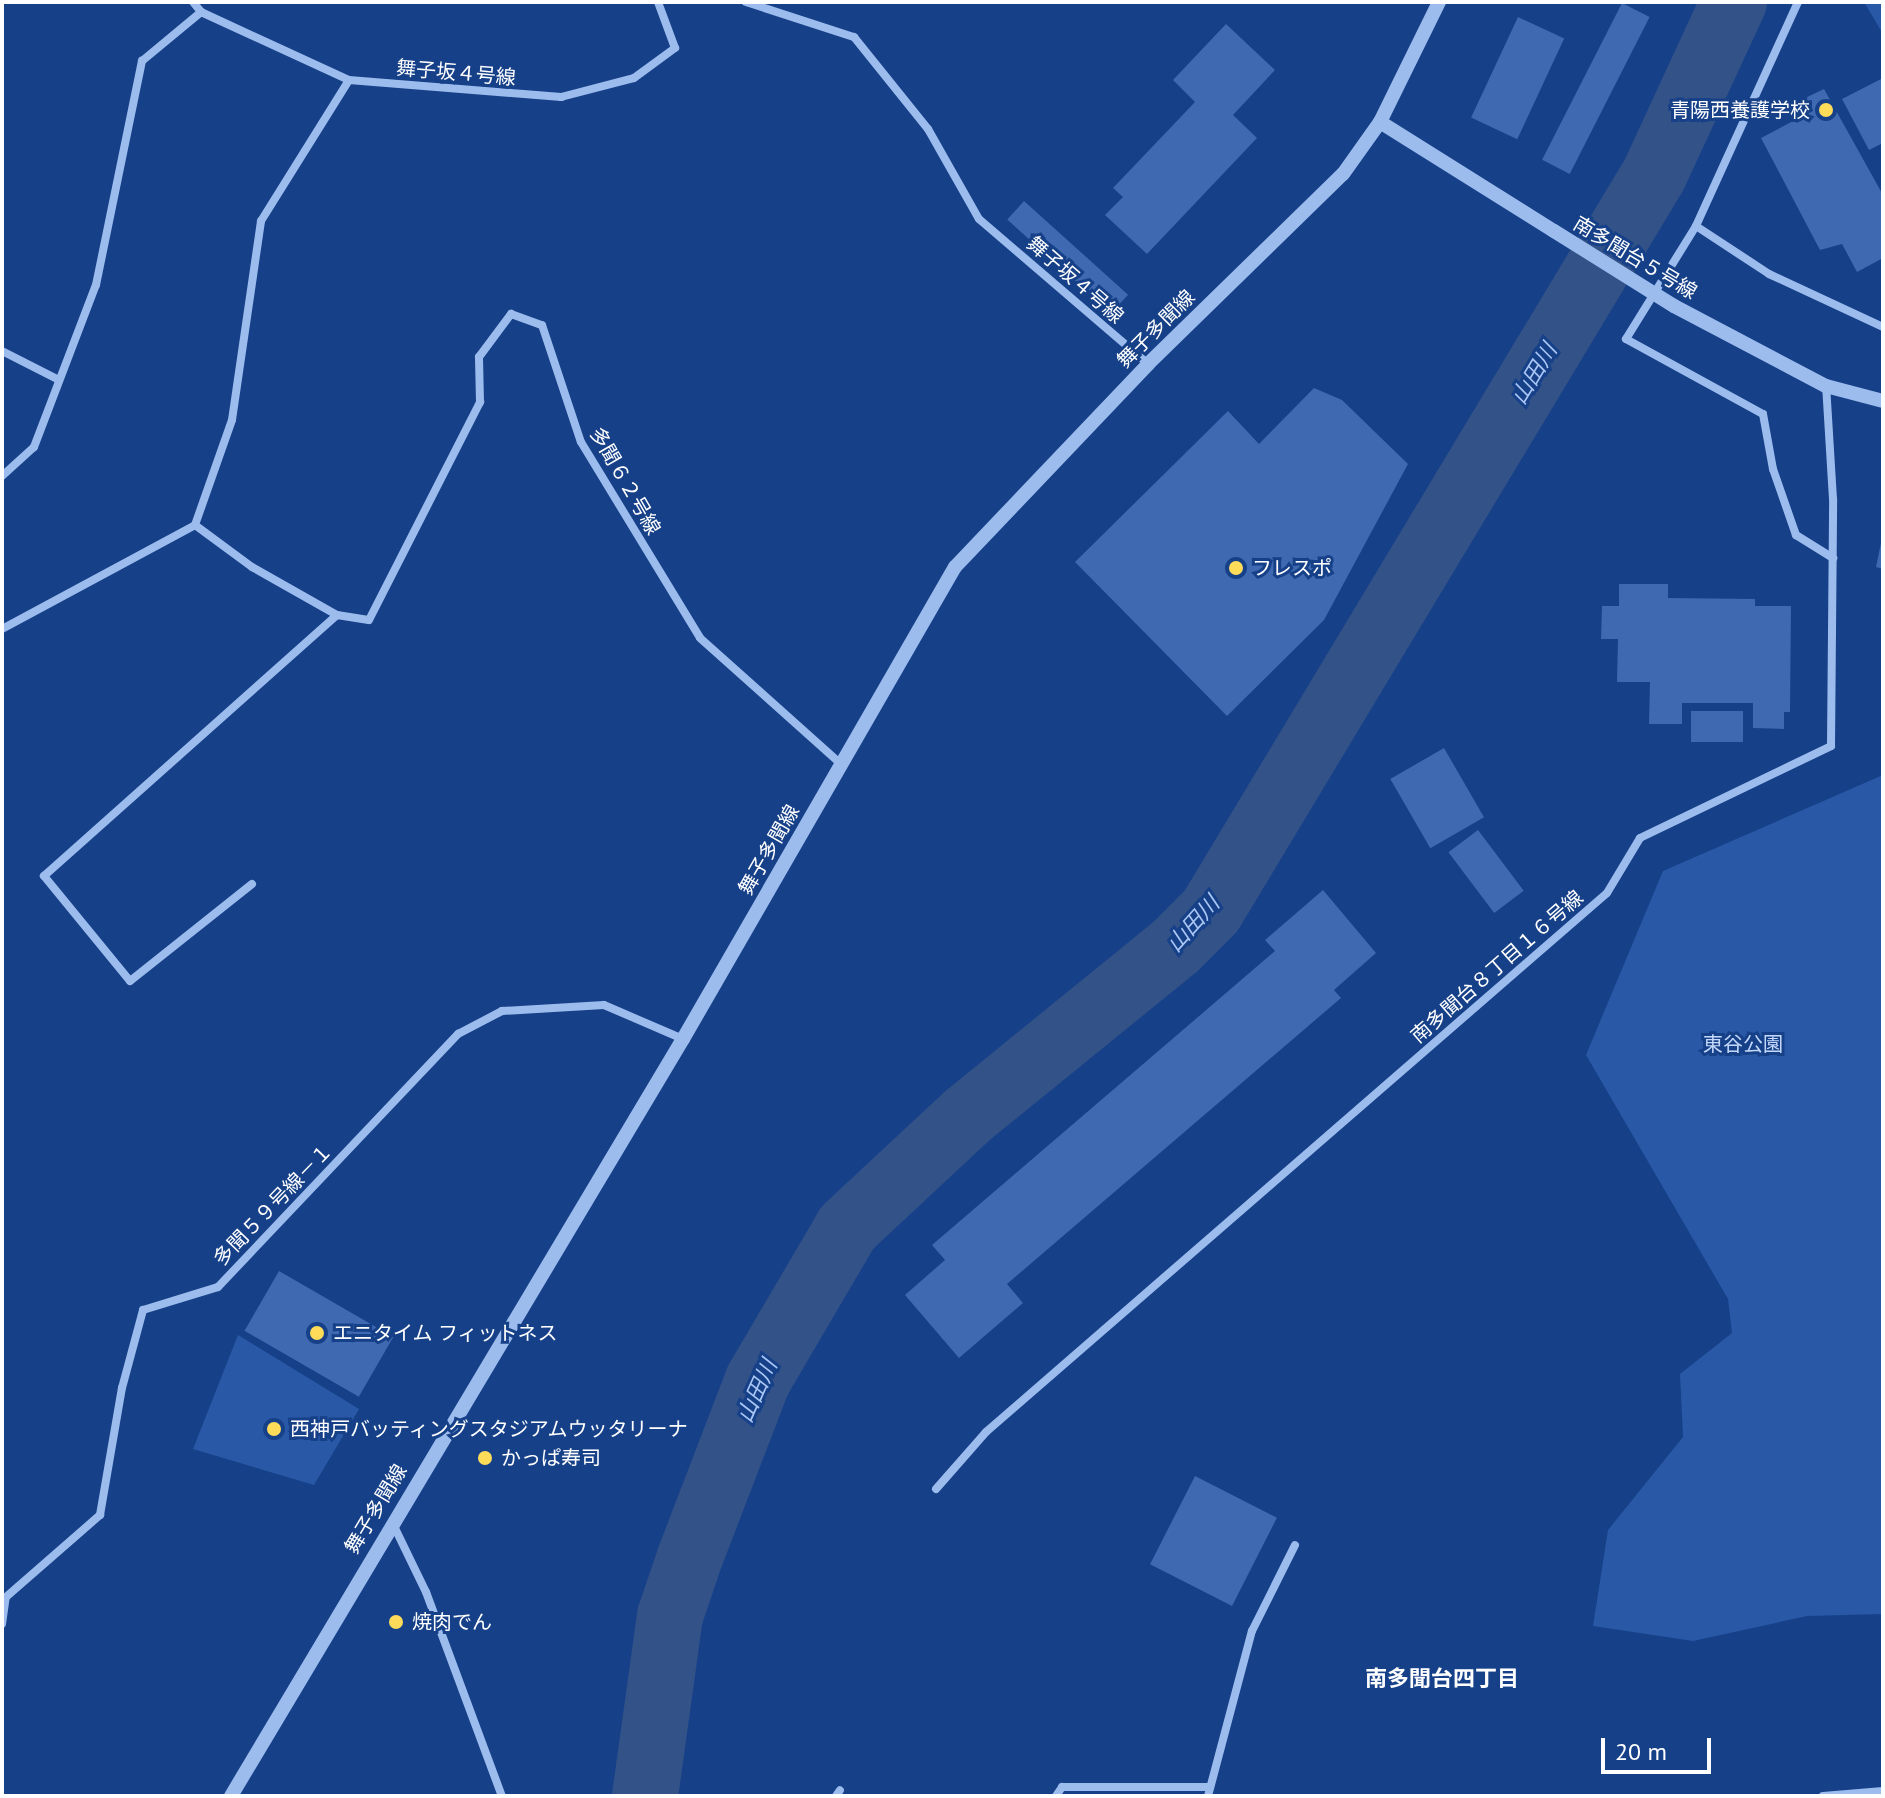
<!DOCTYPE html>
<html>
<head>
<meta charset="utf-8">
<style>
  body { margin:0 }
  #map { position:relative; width:1885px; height:1798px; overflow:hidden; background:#164088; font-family:"PT Sans","Noto Sans JP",sans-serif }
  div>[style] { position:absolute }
  .green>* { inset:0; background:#2958a6 }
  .river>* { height:66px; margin:-33px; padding:0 33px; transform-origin:33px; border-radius:33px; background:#335288 }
  .building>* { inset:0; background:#3f69b1; transform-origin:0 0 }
  .minor>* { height:8px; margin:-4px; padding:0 4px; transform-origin:4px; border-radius:4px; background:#9dbcee }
  .tertiary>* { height:14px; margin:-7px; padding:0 7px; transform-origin:7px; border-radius:7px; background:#9dbcee }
  .tertiary-bridge>* { height:14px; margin:-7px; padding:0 7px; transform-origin:7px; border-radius:7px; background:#9dbcee }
  .dots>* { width:22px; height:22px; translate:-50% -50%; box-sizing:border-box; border:4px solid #164088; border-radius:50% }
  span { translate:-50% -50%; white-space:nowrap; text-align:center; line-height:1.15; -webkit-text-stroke:6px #164088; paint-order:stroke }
  .street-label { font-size:20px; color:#fff }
  .poi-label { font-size:20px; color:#fff }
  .right { translate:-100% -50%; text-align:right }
  .left { translate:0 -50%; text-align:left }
  .park-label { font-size:20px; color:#c3d8fa }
  .water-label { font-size:22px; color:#a9c6f5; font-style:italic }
  .neighbourhood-label { font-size:22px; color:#fff; font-weight:700 }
  .frame { position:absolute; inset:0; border:4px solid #fff; pointer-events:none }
  .scale { position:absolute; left:1601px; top:1738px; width:110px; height:36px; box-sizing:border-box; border:4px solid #fff; border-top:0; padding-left:10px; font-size:24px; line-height:28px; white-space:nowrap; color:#fff; -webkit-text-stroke:6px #164088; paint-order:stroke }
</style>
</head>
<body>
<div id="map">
  <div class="green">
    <div style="clip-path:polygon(1864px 2px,1883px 2px,1883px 34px)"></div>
    <div style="clip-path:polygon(1883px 775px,1883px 1614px,1807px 1616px,1693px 1641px,1593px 1626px,1608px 1530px,1683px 1437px,1680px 1374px,1732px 1333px,1728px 1299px,1586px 1055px,1663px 871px)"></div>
    <div style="clip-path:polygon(238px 1335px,359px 1409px,314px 1485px,193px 1449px)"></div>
  </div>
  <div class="river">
    <div style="left:645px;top:1796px;width:182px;rotate:-82.1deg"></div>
    <div style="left:670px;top:1616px;width:62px;rotate:-71.3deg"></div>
    <div style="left:690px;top:1557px;width:190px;rotate:-69deg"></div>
    <div style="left:758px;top:1380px;width:176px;rotate:-59.6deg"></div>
    <div style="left:847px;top:1228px;width:164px;rotate:-43deg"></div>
    <div style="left:967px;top:1116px;width:269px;rotate:-39.1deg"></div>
    <div style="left:1176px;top:946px;width:49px;rotate:-45deg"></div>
    <div style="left:1211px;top:911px;width:859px;rotate:-58.96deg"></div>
    <div style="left:1654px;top:175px;width:191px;rotate:-65.2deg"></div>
  </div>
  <div class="building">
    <div style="left:1622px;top:3px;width:31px;height:176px;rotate:27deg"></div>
    <div style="left:1518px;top:17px;width:51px;height:111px;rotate:25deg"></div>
    <div style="clip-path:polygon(1226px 24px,1275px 70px,1233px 115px,1257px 138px,1147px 254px,1105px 215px,1123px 197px,1113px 188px,1195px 102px,1173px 80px)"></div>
    <div style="clip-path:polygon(1883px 78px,1883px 143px,1869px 150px,1842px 99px)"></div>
    <div style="clip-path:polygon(1824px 89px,1883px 195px,1883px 258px,1857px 272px,1842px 244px,1820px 250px,1761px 138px,1812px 111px,1805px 98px)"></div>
    <div style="left:1024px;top:201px;width:140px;height:25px;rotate:42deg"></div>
    <div style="clip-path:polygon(1314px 388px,1342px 400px,1408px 464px,1324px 620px,1227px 716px,1075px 562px,1228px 411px,1259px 444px)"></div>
    <div style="clip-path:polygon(1882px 538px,1883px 538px,1883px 569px,1876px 567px)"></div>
    <div style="clip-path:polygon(1619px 584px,1668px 584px,1668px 598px,1755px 599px,1755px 606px,1791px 606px,1790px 712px,1784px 712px,1784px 729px,1753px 728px,1753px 703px,1682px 703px,1682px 724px,1649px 724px,1650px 682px,1617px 682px,1618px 639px,1601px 639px,1602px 606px,1619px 606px)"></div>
    <div style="left:1691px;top:711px;width:52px;height:31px"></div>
    <div style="left:1444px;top:748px;width:80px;height:62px;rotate:60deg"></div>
    <div style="left:1478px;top:830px;width:76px;height:37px;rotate:53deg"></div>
    <div style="clip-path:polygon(1323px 890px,1376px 953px,1334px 990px,1341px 998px,1007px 1284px,1023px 1303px,959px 1358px,905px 1295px,945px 1260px,932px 1245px,1275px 951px,1265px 940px)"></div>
    <div style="left:279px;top:1271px;width:132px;height:69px;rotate:30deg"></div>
    <div style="left:1195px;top:1476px;width:92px;height:99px;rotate:27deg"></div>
  </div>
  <div class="minor">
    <div style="left:193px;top:2px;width:13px;rotate:51deg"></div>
    <div style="left:201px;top:12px;width:163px;rotate:24.7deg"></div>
    <div style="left:349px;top:80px;width:213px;rotate:4.6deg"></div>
    <div style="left:561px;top:97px;width:75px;rotate:-14.6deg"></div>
    <div style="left:634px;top:78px;width:51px;rotate:-36.2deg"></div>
    <div style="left:675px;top:48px;width:49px;rotate:-110.3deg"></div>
    <div style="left:746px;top:2px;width:114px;rotate:18deg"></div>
    <div style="left:854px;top:37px;width:118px;rotate:51.2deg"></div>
    <div style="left:928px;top:129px;width:103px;rotate:60.5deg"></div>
    <div style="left:979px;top:219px;width:223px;rotate:40.6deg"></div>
    <div style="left:1798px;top:2px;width:246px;rotate:114.5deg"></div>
    <div style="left:1696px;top:226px;width:133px;rotate:121.8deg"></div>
    <div style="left:1626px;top:339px;width:156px;rotate:28.7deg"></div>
    <div style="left:1763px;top:414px;width:56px;rotate:79.7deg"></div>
    <div style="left:1773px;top:469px;width:70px;rotate:70.8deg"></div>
    <div style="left:1796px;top:535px;width:44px;rotate:31.9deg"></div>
    <div style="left:1696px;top:226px;width:87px;rotate:33.3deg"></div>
    <div style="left:1769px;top:274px;width:126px;rotate:24.9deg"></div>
    <div style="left:2px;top:351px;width:64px;rotate:27deg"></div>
    <div style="left:2px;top:476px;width:43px;rotate:-42.2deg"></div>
    <div style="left:34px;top:447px;width:173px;rotate:-69.1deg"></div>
    <div style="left:96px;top:285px;width:229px;rotate:-78.4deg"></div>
    <div style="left:142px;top:61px;width:77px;rotate:-39.7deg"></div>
    <div style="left:195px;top:525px;width:71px;rotate:36.4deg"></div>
    <div style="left:252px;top:567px;width:98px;rotate:29.5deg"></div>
    <div style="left:337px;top:615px;width:32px;rotate:9deg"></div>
    <div style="left:369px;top:620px;width:245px;rotate:-63deg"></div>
    <div style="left:480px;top:402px;width:45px;rotate:-91.3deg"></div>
    <div style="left:479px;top:357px;width:54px;rotate:-53.3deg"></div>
    <div style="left:511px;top:314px;width:33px;rotate:20deg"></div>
    <div style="left:542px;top:325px;width:123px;rotate:71.6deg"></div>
    <div style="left:581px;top:442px;width:229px;rotate:58.7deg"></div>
    <div style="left:700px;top:638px;width:189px;rotate:41.8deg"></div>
    <div style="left:2px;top:629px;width:219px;rotate:-28.3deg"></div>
    <div style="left:195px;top:525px;width:111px;rotate:-70.6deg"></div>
    <div style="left:232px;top:420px;width:201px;rotate:-81.7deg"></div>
    <div style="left:261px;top:221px;width:166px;rotate:-58deg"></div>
    <div style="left:252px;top:884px;width:156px;rotate:141.5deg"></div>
    <div style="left:130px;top:981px;width:136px;rotate:-129.3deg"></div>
    <div style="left:44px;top:876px;width:392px;rotate:-41.7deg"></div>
    <div style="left:936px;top:1489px;width:76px;rotate:-48.7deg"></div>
    <div style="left:986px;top:1432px;width:822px;rotate:-40.96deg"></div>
    <div style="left:1607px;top:893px;width:64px;rotate:-59deg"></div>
    <div style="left:1640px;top:838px;width:212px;rotate:-25.7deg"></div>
    <div style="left:1831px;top:746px;width:247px;rotate:-89.5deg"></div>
    <div style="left:1833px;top:499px;width:113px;rotate:-93.5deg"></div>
    <div style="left:392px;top:1522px;width:78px;rotate:64.1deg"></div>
    <div style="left:426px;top:1592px;width:218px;rotate:69.6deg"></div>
    <div style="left:2px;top:1624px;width:27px;rotate:-82deg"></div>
    <div style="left:6px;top:1597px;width:125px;rotate:-41.1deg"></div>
    <div style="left:100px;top:1515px;width:129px;rotate:-80.2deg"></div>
    <div style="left:122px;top:1388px;width:81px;rotate:-74.9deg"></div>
    <div style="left:143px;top:1310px;width:78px;rotate:-17deg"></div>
    <div style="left:218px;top:1287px;width:349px;rotate:-46.5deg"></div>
    <div style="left:458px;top:1034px;width:50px;rotate:-27.6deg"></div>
    <div style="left:502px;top:1011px;width:102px;rotate:-3.4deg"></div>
    <div style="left:604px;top:1005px;width:86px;rotate:23.3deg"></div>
    <div style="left:836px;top:1796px;width:7px;rotate:-56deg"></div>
    <div style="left:1056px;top:1796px;width:11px;rotate:-56deg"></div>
    <div style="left:1062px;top:1787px;width:147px"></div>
    <div style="left:1208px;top:1796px;width:171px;rotate:-75.1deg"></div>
    <div style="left:1252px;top:1631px;width:96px;rotate:-63.4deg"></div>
    <div style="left:1823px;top:1796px;width:60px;rotate:-4.8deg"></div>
  </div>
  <div class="tertiary">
    <div style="left:1380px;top:122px;width:205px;rotate:32.1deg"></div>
    <div style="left:1674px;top:306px;width:172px;rotate:27.8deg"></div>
    <div style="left:1826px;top:386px;width:59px;rotate:14.7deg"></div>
    <div style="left:231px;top:1796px;width:882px;rotate:-59.16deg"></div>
    <div style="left:683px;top:1039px;width:545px;rotate:-60.05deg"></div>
    <div style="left:955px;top:567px;width:280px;rotate:-46.4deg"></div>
    <div style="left:1148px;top:364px;width:272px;rotate:-44.3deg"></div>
    <div style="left:1343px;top:174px;width:64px;rotate:-54.6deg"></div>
    <div style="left:1380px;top:122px;width:134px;rotate:-63.8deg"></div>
  </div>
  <div class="tertiary-bridge">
    <div style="left:1554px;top:231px;width:142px;rotate:32deg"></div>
  </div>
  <div class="dots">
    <div style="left:1826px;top:110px;background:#ffdb5a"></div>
    <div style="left:1236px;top:568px;background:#ffdb5a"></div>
    <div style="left:317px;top:1333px;background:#ffdb5a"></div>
    <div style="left:274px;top:1429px;background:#ffdb5a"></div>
    <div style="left:485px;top:1458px;background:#ffdb5a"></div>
    <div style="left:396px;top:1622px;background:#ffdb5a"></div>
  </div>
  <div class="street-label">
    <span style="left:456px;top:73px;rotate:5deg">舞子坂４号線</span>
    <span style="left:1635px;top:258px;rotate:31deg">南多聞台５号線</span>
    <span style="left:1075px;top:280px;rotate:41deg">舞子坂４号線</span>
    <span style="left:1156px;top:329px;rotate:-45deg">舞子多聞線</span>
    <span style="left:625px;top:481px;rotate:60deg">多聞６２号線</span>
    <span style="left:769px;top:850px;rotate:-60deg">舞子多聞線</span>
    <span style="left:1497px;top:967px;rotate:-41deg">南多聞台８丁目１６号線</span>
    <span style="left:273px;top:1205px;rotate:-46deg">多聞５９号線－１</span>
    <span style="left:376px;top:1509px;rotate:-59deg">舞子多聞線</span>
  </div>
  <div class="poi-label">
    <span class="right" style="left:1810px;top:110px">青陽西養護学校</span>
    <span class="left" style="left:1252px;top:568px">フレスポ</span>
    <span class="left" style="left:333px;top:1333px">エニタイム フィットネス</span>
    <span class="left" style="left:290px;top:1429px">西神戸バッティングスタジアムウッタリーナ</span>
    <span class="left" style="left:501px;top:1458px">かっぱ寿司</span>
    <span class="left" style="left:412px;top:1622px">焼肉でん</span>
  </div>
  <div class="park-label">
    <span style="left:1743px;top:1044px">東谷公園</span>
  </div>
  <div class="water-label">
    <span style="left:1534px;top:374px;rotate:-59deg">山田川</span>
    <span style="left:1193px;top:924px;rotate:-48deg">山田川</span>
    <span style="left:757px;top:1391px;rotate:-66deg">山田川</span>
  </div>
  <div class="neighbourhood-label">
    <span style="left:1442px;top:1679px">南多聞台四丁目</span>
  </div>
  <div class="frame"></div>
  <div class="scale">20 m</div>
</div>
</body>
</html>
